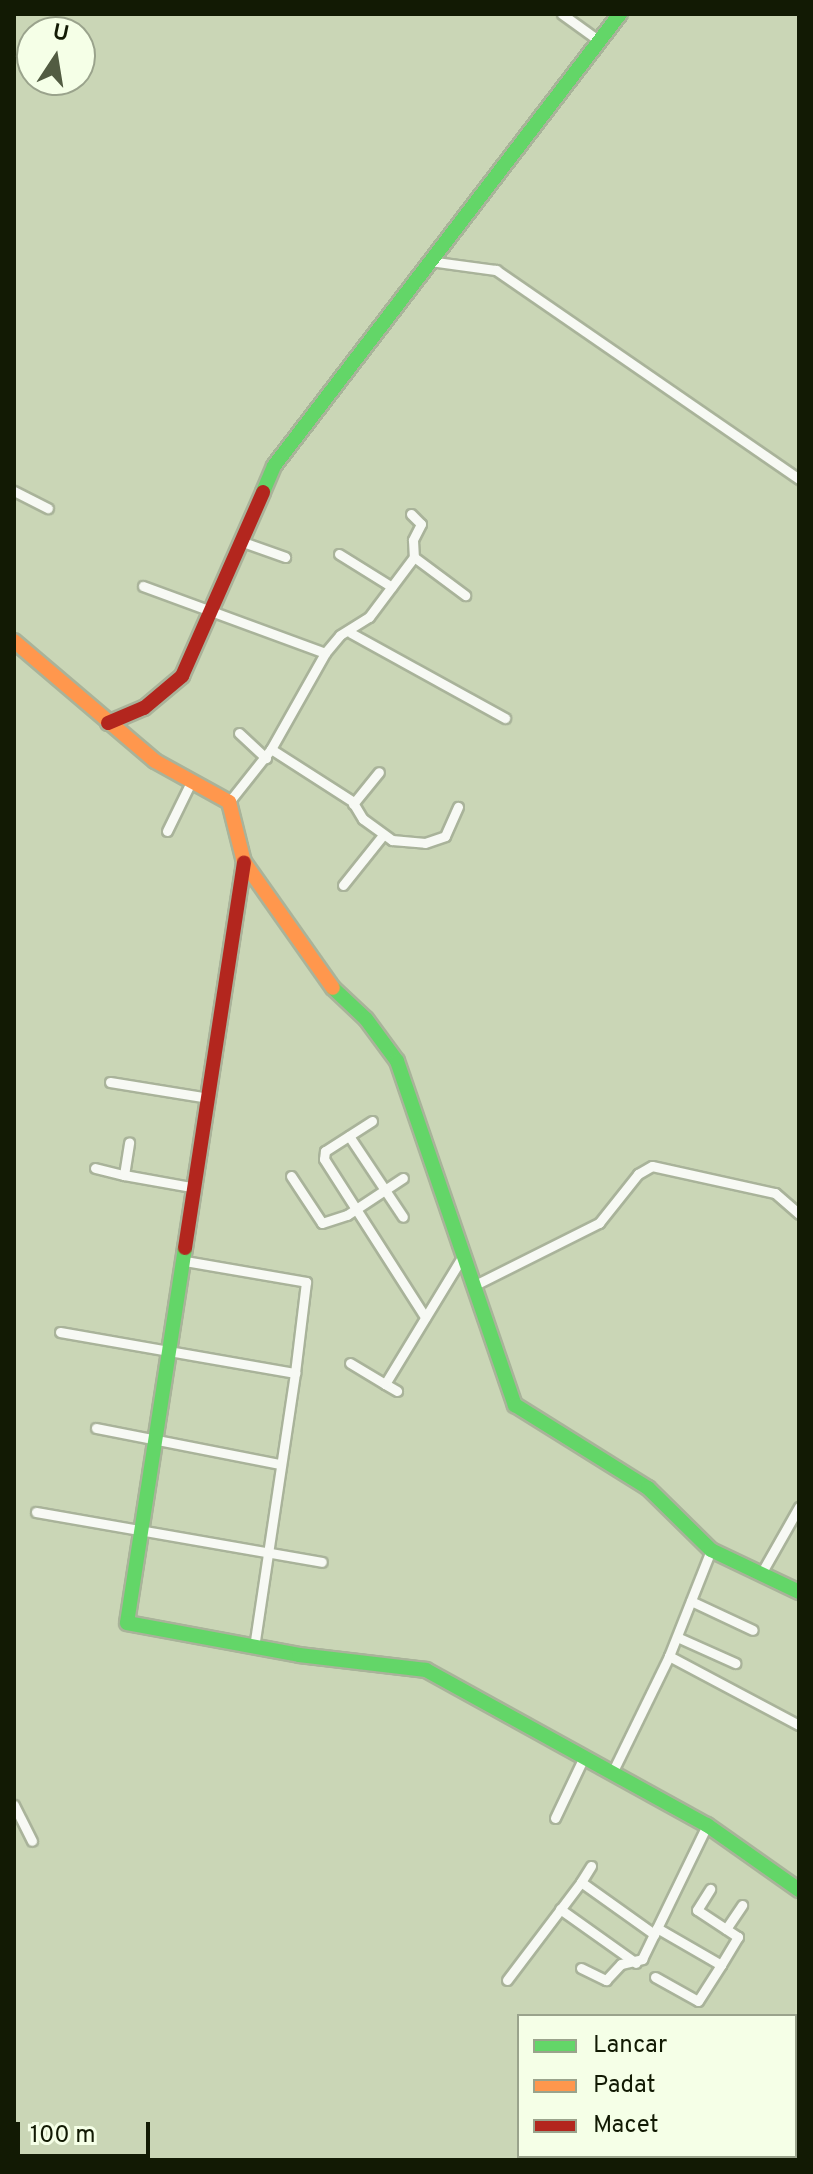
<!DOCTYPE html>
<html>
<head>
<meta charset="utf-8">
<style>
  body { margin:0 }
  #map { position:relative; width:813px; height:2174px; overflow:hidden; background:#cad6b6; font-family:Overpass,sans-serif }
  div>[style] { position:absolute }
  .roads { filter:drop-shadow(2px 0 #a9b39a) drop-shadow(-2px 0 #a9b39a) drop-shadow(0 2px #a9b39a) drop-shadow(0 -2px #a9b39a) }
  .street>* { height:9px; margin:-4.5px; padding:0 4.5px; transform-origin:4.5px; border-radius:4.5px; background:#f7f9f4 }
  .fast>* { height:14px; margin:-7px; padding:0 7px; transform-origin:7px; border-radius:7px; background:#63d668 }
  .slow>* { height:14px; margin:-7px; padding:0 7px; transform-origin:7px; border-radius:7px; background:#ff974d }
  .jam>* { height:14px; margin:-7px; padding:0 7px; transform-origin:7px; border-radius:7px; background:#b3261e }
  span { translate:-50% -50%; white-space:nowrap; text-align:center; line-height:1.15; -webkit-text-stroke:8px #f5ffe7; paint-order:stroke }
  .frame { position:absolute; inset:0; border:16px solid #121a04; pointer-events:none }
  .legend { position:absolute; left:517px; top:2014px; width:280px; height:144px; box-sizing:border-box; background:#f5ffe7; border:2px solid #9aa38c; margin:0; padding:10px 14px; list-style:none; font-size:24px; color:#121a04 }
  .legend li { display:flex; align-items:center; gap:16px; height:40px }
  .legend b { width:40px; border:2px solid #9aa38c }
  .north { position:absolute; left:16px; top:16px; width:80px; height:80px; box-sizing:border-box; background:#f5ffe7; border:2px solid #9aa38c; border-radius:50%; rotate:12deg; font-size:22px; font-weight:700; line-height:32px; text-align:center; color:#121a04 }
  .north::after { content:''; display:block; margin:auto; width:28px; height:36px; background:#525c42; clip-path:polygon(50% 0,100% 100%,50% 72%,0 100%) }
  .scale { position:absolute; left:16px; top:2122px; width:134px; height:36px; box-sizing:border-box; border:4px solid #121a04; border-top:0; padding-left:10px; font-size:24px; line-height:28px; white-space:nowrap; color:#121a04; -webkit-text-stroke:6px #f5ffe7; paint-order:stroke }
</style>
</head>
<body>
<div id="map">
  <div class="roads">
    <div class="street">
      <div style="left:562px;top:14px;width:44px;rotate:35.8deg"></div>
      <div style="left:429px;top:261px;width:68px;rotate:7.7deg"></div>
      <div style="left:496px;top:270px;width:368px;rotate:34.6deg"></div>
      <div style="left:14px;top:491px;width:38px;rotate:27deg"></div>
      <div style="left:411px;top:514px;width:14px;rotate:45deg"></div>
      <div style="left:421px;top:524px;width:18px;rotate:117deg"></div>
      <div style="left:413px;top:540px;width:17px;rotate:87deg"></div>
      <div style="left:240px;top:541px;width:48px;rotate:19.6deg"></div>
      <div style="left:339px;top:554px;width:62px;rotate:31.9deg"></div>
      <div style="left:143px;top:586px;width:194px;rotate:20.2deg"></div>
      <div style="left:351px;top:633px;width:176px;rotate:28.9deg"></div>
      <div style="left:239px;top:733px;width:37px;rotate:43deg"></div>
      <div style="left:271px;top:749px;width:96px;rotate:32.7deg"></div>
      <div style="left:352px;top:801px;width:21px;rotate:59deg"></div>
      <div style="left:363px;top:819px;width:36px;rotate:36deg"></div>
      <div style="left:392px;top:840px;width:33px;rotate:5deg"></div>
      <div style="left:425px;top:843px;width:21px;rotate:-19deg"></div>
      <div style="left:445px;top:836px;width:32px;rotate:-66deg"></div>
      <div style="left:229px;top:802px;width:68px;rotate:-51.6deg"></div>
      <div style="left:271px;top:749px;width:110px;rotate:-60.6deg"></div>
      <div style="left:325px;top:653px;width:23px;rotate:-50deg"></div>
      <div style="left:340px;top:635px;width:34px;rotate:-32deg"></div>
      <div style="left:369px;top:617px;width:75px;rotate:-53.1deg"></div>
      <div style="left:414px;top:557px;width:64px;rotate:36.7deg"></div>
      <div style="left:353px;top:804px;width:41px;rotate:-50.9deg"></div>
      <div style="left:167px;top:831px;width:55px;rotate:-63.9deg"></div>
      <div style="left:343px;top:885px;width:64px;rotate:-51.3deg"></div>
      <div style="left:110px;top:1082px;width:100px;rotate:9.2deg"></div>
      <div style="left:372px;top:1121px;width:56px;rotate:147.4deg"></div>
      <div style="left:325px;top:1151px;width:8px;rotate:97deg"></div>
      <div style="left:324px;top:1159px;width:188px;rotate:57.4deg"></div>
      <div style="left:349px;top:1136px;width:97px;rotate:56.3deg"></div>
      <div style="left:95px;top:1168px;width:30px;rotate:14deg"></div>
      <div style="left:124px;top:1175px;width:33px;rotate:-81deg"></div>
      <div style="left:124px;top:1175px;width:73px;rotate:10.2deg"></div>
      <div style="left:291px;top:1176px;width:56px;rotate:56.6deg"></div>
      <div style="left:322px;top:1223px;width:26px;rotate:-18deg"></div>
      <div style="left:347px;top:1215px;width:67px;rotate:-33.5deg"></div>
      <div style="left:185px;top:1261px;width:123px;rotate:9.8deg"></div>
      <div style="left:306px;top:1282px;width:92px;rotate:96.9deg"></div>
      <div style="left:475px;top:1285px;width:139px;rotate:-26.6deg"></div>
      <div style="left:599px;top:1223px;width:63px;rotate:-51.5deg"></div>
      <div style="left:638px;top:1174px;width:16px;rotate:-30deg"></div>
      <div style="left:652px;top:1166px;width:126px;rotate:12.4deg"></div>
      <div style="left:775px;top:1193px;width:32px;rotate:41deg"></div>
      <div style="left:60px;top:1332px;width:239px;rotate:9.9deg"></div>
      <div style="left:295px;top:1373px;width:277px;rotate:98.5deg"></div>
      <div style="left:350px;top:1363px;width:41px;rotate:31deg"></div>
      <div style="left:385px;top:1384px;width:152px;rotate:-58.7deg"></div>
      <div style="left:385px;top:1384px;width:14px;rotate:30deg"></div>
      <div style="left:96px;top:1428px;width:187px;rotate:11.1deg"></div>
      <div style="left:36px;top:1512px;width:290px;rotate:9.9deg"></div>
      <div style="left:762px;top:1572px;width:75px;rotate:-60.4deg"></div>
      <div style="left:691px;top:1601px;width:68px;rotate:25.1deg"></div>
      <div style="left:677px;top:1637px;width:64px;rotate:24.1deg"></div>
      <div style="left:669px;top:1656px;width:147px;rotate:28deg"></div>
      <div style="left:613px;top:1771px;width:128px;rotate:-64deg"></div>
      <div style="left:669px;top:1656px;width:114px;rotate:-68.4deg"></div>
      <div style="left:14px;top:1805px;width:40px;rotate:63.4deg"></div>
      <div style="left:555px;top:1818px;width:65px;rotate:-64.6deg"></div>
      <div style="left:581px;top:1882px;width:19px;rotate:-58deg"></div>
      <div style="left:560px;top:1909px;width:93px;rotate:35.4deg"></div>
      <div style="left:657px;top:1928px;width:74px;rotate:30deg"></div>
      <div style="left:721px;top:1965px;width:33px;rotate:-59deg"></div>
      <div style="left:738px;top:1937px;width:49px;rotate:-146.6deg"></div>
      <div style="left:697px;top:1910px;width:25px;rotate:-58deg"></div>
      <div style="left:726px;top:1929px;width:29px;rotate:-56deg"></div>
      <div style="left:581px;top:1968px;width:28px;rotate:26deg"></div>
      <div style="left:606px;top:1980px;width:22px;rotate:-47deg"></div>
      <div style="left:621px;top:1964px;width:22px;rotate:-13deg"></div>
      <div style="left:642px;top:1959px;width:149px;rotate:-64.1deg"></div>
      <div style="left:655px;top:1977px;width:49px;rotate:29.2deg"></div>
      <div style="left:698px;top:2001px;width:43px;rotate:-57.4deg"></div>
      <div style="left:507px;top:1980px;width:123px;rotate:-52.9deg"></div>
      <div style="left:581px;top:1882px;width:90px;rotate:35.5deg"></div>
    </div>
    <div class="fast">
      <div style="left:263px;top:492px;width:28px;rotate:-67deg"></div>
      <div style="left:274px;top:466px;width:569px;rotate:-52.57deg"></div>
      <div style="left:333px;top:988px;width:45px;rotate:43.2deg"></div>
      <div style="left:366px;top:1019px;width:52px;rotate:53.6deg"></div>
      <div style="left:397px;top:1061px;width:364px;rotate:71.1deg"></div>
      <div style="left:515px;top:1405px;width:157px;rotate:32deg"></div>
      <div style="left:648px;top:1488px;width:88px;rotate:44.5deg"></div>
      <div style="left:711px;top:1550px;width:98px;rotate:25.5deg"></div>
      <div style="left:185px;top:1248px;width:379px;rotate:98.8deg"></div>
      <div style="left:127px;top:1623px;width:175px;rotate:10.5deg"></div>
      <div style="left:299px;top:1655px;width:128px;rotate:6.7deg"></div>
      <div style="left:426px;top:1670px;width:321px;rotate:28.9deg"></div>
      <div style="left:707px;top:1825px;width:113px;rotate:35.2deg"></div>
    </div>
    <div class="slow">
      <div style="left:14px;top:641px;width:185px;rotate:40.4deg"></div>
      <div style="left:155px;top:761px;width:85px;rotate:29deg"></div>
      <div style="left:229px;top:802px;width:62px;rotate:76deg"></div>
      <div style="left:244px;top:862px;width:154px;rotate:54.8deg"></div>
    </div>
    <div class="jam">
      <div style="left:108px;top:723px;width:39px;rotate:-23deg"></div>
      <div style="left:144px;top:708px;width:50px;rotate:-40.1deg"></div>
      <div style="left:182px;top:676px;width:201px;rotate:-66.2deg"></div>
      <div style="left:185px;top:1248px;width:390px;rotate:-81.3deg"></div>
    </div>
  </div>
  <div class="frame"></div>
  <ul class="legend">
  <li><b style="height:10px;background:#63d668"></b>Lancar</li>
  <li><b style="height:10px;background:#ff974d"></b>Padat</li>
  <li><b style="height:10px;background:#b3261e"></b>Macet</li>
  </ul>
  <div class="north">U</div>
  <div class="scale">100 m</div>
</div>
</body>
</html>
